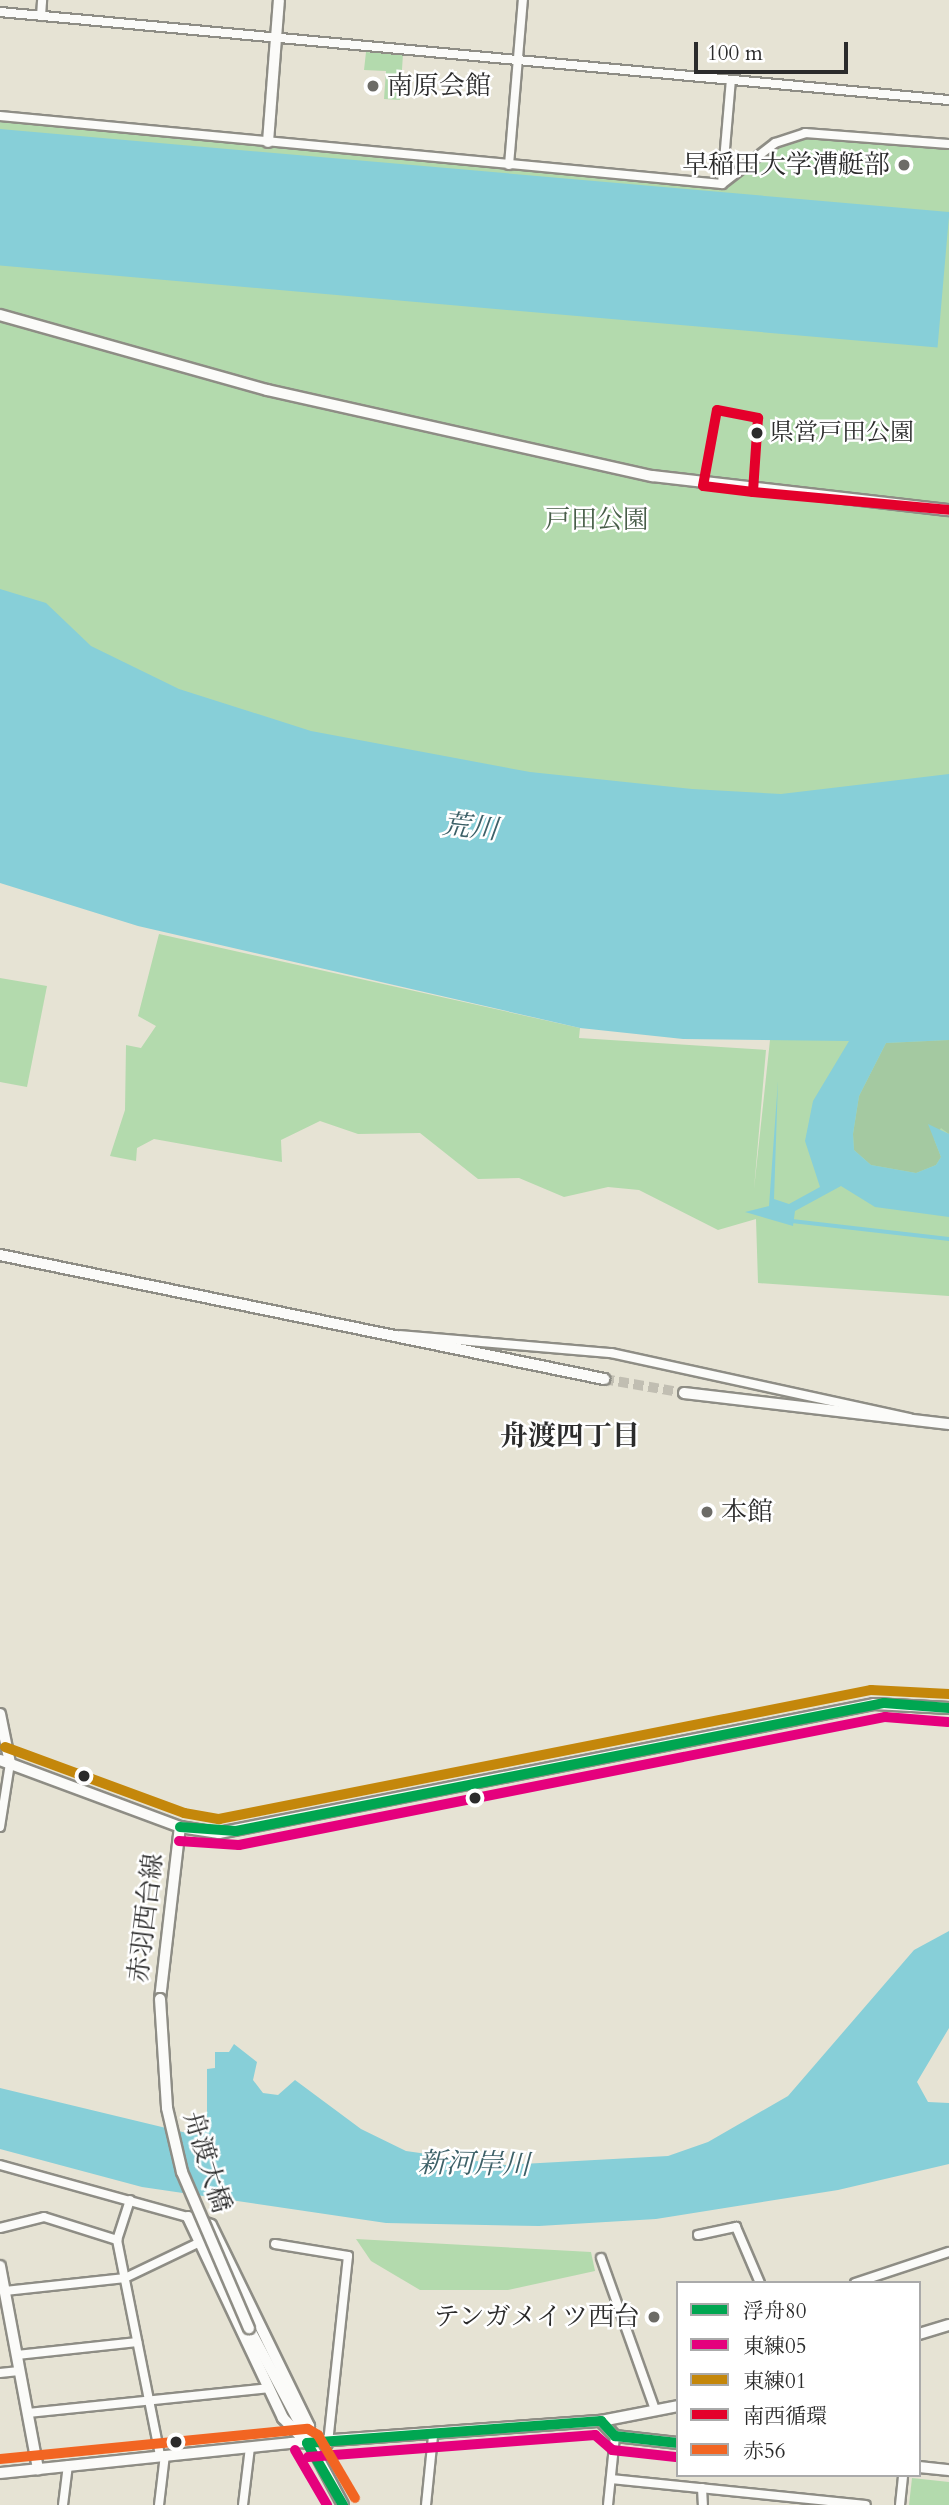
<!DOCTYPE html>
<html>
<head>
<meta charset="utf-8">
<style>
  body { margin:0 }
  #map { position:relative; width:949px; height:2505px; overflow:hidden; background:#e6e3d4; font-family:Cardo,"Noto Serif JP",serif }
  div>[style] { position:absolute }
  .green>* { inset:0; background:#b3daad }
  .forest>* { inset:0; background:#a4c9a1 }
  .water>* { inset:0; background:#87cfd8; transform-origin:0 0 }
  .stream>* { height:3.5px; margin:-1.75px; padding:0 1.75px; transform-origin:1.75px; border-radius:1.75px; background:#87cfd8 }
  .secondary-tunnel>* { height:10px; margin-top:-5px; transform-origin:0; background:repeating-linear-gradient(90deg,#c1beb2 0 10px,transparent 0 15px) }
  .roads { filter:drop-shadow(2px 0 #8e8d85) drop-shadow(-2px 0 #8e8d85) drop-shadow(0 2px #8e8d85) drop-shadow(0 -2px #8e8d85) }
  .street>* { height:8px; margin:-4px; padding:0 4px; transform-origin:4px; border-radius:4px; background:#fbfbf9 }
  .secondary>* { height:10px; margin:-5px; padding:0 5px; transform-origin:5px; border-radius:5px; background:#fbfbf9 }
  .bridges { filter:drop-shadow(2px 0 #8e8d85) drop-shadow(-2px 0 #8e8d85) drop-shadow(0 2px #8e8d85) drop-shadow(0 -2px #8e8d85) }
  .secondary-bridge>* { height:10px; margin:-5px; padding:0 5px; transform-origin:5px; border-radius:5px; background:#fbfbf9 }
  .bus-1>* { height:10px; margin:-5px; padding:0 5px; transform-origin:5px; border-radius:5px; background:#00a651 }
  .bus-2>* { height:10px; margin:-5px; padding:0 5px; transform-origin:5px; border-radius:5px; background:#e5007d }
  .bus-3>* { height:10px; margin:-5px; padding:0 5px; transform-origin:5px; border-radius:5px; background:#c4870b }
  .bus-4>* { height:10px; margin:-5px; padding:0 5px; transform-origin:5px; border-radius:5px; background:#e4002b }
  .bus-5>* { height:10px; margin:-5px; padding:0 5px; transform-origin:5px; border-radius:5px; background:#f26522 }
  .dots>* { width:19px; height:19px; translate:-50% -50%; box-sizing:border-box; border:4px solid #fff; border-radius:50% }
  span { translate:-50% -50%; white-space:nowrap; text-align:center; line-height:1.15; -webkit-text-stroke:5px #fff; paint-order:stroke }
  .bus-label { font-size:24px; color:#2b2b2b }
  .left { translate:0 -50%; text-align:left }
  .poi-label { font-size:26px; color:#2b2b2b }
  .right { translate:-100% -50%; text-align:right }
  .park-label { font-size:26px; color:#475d48 }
  .street-label { font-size:26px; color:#2b2b2b }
  .water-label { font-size:28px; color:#3d6168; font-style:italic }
  .neighbourhood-label { font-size:28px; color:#2b2b2b; font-weight:700 }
  .legend { position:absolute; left:676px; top:2281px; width:245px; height:196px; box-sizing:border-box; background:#fff; border:2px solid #aaa; margin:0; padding:9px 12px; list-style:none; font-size:21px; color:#2b2b2b }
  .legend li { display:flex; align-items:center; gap:14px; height:35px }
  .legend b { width:35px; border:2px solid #aaa }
  .scale { position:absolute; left:694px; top:42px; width:154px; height:32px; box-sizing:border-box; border:4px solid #2b2b2b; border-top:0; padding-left:9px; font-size:21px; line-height:24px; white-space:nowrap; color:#2b2b2b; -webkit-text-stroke:5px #fff; paint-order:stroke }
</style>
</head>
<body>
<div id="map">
  <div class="green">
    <div style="clip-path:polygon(366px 52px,403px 54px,400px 100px,384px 99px,386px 71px,364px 70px)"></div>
    <div style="clip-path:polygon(0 119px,722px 184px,775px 143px,814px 134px,949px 144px,949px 882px,0 737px)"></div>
    <div style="clip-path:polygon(159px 934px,580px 1028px,579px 1038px,766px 1050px,754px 1189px,770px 1040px,949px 1040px,949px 1296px,758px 1283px,756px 1219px,718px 1230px,639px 1190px,608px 1187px,564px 1197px,519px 1178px,478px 1179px,420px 1133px,358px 1134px,320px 1121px,281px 1140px,282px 1162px,154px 1139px,137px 1148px,136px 1161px,110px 1156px,125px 1110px,126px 1045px,141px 1048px,156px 1026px,138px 1016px)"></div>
    <div style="clip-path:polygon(0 978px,47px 986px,27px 1087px,0 1082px)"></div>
    <div style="clip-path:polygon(356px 2239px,591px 2252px,595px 2271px,508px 2290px,420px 2290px,371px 2261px)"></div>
    <div style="clip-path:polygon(912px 2478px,949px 2482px,949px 2505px,909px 2505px)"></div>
  </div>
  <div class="forest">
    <div style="clip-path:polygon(949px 1040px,949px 1134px,941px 1128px,934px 1139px,941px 1157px,936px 1165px,916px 1173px,871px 1165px,854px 1150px,853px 1134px,859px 1096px,886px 1043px)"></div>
  </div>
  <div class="water">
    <div style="left:0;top:129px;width:953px;height:136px;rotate:5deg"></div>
    <div style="clip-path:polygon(0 589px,46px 603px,91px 646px,179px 689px,311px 731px,530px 772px,692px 789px,781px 794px,949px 774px,949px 1040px,886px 1043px,859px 1096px,853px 1134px,854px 1150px,871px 1165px,916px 1173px,936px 1165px,941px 1157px,928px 1124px,949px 1134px,949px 1217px,875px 1207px,841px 1186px,795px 1211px,793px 1226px,745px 1212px,769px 1206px,778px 1081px,774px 1199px,789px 1204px,820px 1187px,805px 1141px,813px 1101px,849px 1041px,683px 1039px,580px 1028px,138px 926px,0 883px)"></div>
    <div style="clip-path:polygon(949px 1931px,949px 2028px,917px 2082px,928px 2102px,949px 2103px,949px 2164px,838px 2190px,656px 2219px,539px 2226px,386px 2223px,142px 2187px,0 2149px,0 2088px,191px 2134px,207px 2120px,207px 2069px,215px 2068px,215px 2052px,229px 2052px,234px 2044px,257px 2062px,253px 2080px,263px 2093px,278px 2095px,295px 2080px,361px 2129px,406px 2151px,505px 2165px,668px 2156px,708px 2142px,788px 2096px,914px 1950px)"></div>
  </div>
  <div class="stream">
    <div style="left:792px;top:1221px;width:158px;rotate:6.5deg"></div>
  </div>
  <div class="secondary-tunnel">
    <div style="left:604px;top:1379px;width:81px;rotate:9.9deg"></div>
  </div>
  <div class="roads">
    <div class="street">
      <div style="left:0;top:12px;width:953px;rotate:5.3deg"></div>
      <div style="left:41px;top:16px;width:16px;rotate:-86deg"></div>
      <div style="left:0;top:116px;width:725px;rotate:5.38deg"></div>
      <div style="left:722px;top:184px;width:67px;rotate:-37.7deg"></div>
      <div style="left:775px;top:143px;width:32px;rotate:-18deg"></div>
      <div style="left:805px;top:133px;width:144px;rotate:4.4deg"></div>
      <div style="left:509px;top:165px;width:166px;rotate:-85.2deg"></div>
      <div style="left:722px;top:184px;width:104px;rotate:-85.1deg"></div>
      <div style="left:400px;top:1335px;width:212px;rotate:4.9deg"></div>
      <div style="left:611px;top:1353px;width:305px;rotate:12.3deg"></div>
      <div style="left:0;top:1827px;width:65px;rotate:-81.1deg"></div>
      <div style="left:0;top:2165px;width:195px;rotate:15.5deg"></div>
      <div style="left:130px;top:2200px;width:42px;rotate:108deg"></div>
      <div style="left:117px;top:2240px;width:220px;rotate:78.7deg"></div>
      <div style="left:0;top:2228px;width:45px;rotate:-14deg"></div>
      <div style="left:44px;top:2217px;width:77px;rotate:17.5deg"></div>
      <div style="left:698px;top:2235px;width:39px;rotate:-12deg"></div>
      <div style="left:736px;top:2227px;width:61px;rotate:66.8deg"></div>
      <div style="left:275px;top:2244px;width:74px;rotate:9.3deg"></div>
      <div style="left:348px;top:2256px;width:189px;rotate:96.1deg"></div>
      <div style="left:601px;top:2258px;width:161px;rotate:70.4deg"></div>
      <div style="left:855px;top:2283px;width:99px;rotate:-18.3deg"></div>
      <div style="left:5px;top:2291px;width:121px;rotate:-6.2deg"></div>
      <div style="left:125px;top:2278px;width:81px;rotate:-25.6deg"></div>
      <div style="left:17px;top:2355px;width:121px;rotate:-6.2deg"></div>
      <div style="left:0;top:2373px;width:19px;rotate:-6deg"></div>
      <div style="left:28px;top:2413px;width:241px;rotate:-5.9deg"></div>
      <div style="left:611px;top:2479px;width:256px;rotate:5.8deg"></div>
      <div style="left:702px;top:2488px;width:17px;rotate:87deg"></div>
      <div style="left:63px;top:2505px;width:40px;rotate:-82.9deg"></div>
      <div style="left:159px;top:2505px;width:50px;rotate:-83.2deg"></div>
      <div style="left:243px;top:2505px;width:58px;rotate:-83.1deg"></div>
      <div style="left:426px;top:2505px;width:69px;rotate:-84.2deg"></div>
      <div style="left:608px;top:2505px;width:69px;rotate:-84.2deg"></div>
      <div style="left:900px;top:2505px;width:30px;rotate:-84deg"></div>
    </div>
    <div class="secondary">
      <div style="left:268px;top:142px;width:142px;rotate:-85.6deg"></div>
      <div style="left:0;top:315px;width:277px;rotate:15.7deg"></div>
      <div style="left:267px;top:390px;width:395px;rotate:12.6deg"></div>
      <div style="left:653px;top:476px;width:298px;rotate:6.6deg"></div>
      <div style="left:0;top:1255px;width:617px;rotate:11.6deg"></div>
      <div style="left:684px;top:1393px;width:267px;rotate:6.7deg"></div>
      <div style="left:0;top:1714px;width:50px;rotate:78.5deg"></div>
      <div style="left:0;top:1760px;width:192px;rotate:20.4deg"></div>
      <div style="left:180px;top:1827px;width:39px;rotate:9deg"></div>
      <div style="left:219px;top:1833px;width:668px;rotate:-11.14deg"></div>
      <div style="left:874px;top:1704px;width:75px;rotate:3.1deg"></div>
      <div style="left:160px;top:1999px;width:173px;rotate:-83.4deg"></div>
      <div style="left:188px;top:2217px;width:24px;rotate:19deg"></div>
      <div style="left:211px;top:2225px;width:224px;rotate:64deg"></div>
      <div style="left:309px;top:2426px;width:17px;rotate:97deg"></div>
      <div style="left:307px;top:2443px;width:35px;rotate:-134deg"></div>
      <div style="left:283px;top:2418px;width:222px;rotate:-115.3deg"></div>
      <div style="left:0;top:2266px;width:207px;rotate:79.4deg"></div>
      <div style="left:249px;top:2328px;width:200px;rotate:62deg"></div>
      <div style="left:919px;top:2334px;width:31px;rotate:-17deg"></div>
      <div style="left:601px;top:2421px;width:21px;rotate:47deg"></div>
      <div style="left:615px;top:2436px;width:63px;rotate:6.3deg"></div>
      <div style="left:919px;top:2467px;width:30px;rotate:6deg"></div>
      <div style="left:0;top:2473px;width:293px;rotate:-5.9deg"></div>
      <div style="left:291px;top:2443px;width:311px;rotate:-4.1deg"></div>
      <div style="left:601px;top:2421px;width:78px;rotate:-11deg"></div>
    </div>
  </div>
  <div class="bridges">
    <div class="secondary-bridge">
      <div style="left:160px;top:1999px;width:109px;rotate:86.3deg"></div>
      <div style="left:167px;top:2108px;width:66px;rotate:76.8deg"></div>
      <div style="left:182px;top:2172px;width:170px;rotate:66.8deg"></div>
    </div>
  </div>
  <div class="bus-1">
    <div style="left:180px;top:1827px;width:56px;rotate:4.1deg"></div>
    <div style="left:236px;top:1831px;width:661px;rotate:-11.17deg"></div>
    <div style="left:884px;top:1703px;width:65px;rotate:4.4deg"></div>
    <div style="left:307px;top:2443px;width:295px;rotate:-4.3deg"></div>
    <div style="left:601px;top:2421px;width:21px;rotate:47deg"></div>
    <div style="left:615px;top:2436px;width:63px;rotate:6.3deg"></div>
    <div style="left:307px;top:2443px;width:72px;rotate:59.9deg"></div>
  </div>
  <div class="bus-2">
    <div style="left:179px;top:1841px;width:60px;rotate:3.8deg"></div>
    <div style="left:239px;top:1845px;width:659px;rotate:-11.21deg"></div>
    <div style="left:885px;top:1717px;width:63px;rotate:4.5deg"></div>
    <div style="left:295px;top:2450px;width:64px;rotate:59.8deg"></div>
    <div style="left:308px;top:2457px;width:288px;rotate:-4.4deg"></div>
    <div style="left:595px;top:2435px;width:23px;rotate:41deg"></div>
    <div style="left:612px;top:2450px;width:64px;rotate:6.2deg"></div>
  </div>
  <div class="bus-3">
    <div style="left:5px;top:1747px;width:191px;rotate:20.2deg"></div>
    <div style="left:184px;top:1813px;width:36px;rotate:10deg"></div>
    <div style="left:219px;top:1819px;width:665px;rotate:-11.19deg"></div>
    <div style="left:871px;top:1690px;width:78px;rotate:2.9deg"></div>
  </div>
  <div class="bus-4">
    <div style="left:717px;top:410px;width:42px;rotate:11deg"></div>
    <div style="left:758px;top:418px;width:74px;rotate:93.9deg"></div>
    <div style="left:753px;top:492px;width:50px;rotate:-173.2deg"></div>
    <div style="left:703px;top:486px;width:77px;rotate:-79.6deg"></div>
    <div style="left:753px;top:492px;width:197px;rotate:5.2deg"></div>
  </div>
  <div class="bus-5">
    <div style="left:0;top:2459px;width:309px;rotate:-5.6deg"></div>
    <div style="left:308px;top:2429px;width:12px;rotate:31deg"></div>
    <div style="left:318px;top:2435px;width:73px;rotate:59.6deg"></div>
  </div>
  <div class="dots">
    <div style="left:373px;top:86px;background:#6c6b66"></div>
    <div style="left:904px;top:165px;background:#6c6b66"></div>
    <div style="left:757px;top:433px;background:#2b2b2b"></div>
    <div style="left:707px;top:1512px;background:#6c6b66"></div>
    <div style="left:84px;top:1776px;background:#2b2b2b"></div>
    <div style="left:475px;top:1798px;background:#2b2b2b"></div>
    <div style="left:654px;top:2317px;background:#6c6b66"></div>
    <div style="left:176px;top:2442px;background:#2b2b2b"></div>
  </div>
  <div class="bus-label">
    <span class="left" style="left:770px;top:433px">県営戸田公園</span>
  </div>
  <div class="poi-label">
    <span class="left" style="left:387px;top:86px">南原会館</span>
    <span class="right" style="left:890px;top:165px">早稲田大学漕艇部</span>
    <span class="left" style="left:721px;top:1512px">本館</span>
    <span class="right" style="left:640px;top:2317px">テンガメイツ西台</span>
  </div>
  <div class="park-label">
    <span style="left:597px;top:520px">戸田公園</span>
  </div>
  <div class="street-label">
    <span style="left:146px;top:1918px;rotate:-83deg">赤羽西台線</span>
    <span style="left:207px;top:2162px;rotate:73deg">舟渡大橋</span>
  </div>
  <div class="water-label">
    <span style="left:470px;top:827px;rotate:6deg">荒川</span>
    <span style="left:474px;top:2164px;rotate:1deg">新河岸川</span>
  </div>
  <div class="neighbourhood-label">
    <span style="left:570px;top:1436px">舟渡四丁目</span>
  </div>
  <ul class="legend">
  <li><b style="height:9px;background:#00a651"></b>浮舟80</li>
  <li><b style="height:9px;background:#e5007d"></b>東練05</li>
  <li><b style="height:9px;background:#c4870b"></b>東練01</li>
  <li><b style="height:9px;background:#e4002b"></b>南西循環</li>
  <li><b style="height:9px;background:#f26522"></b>赤56</li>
  </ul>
  <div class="scale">100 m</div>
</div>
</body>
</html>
